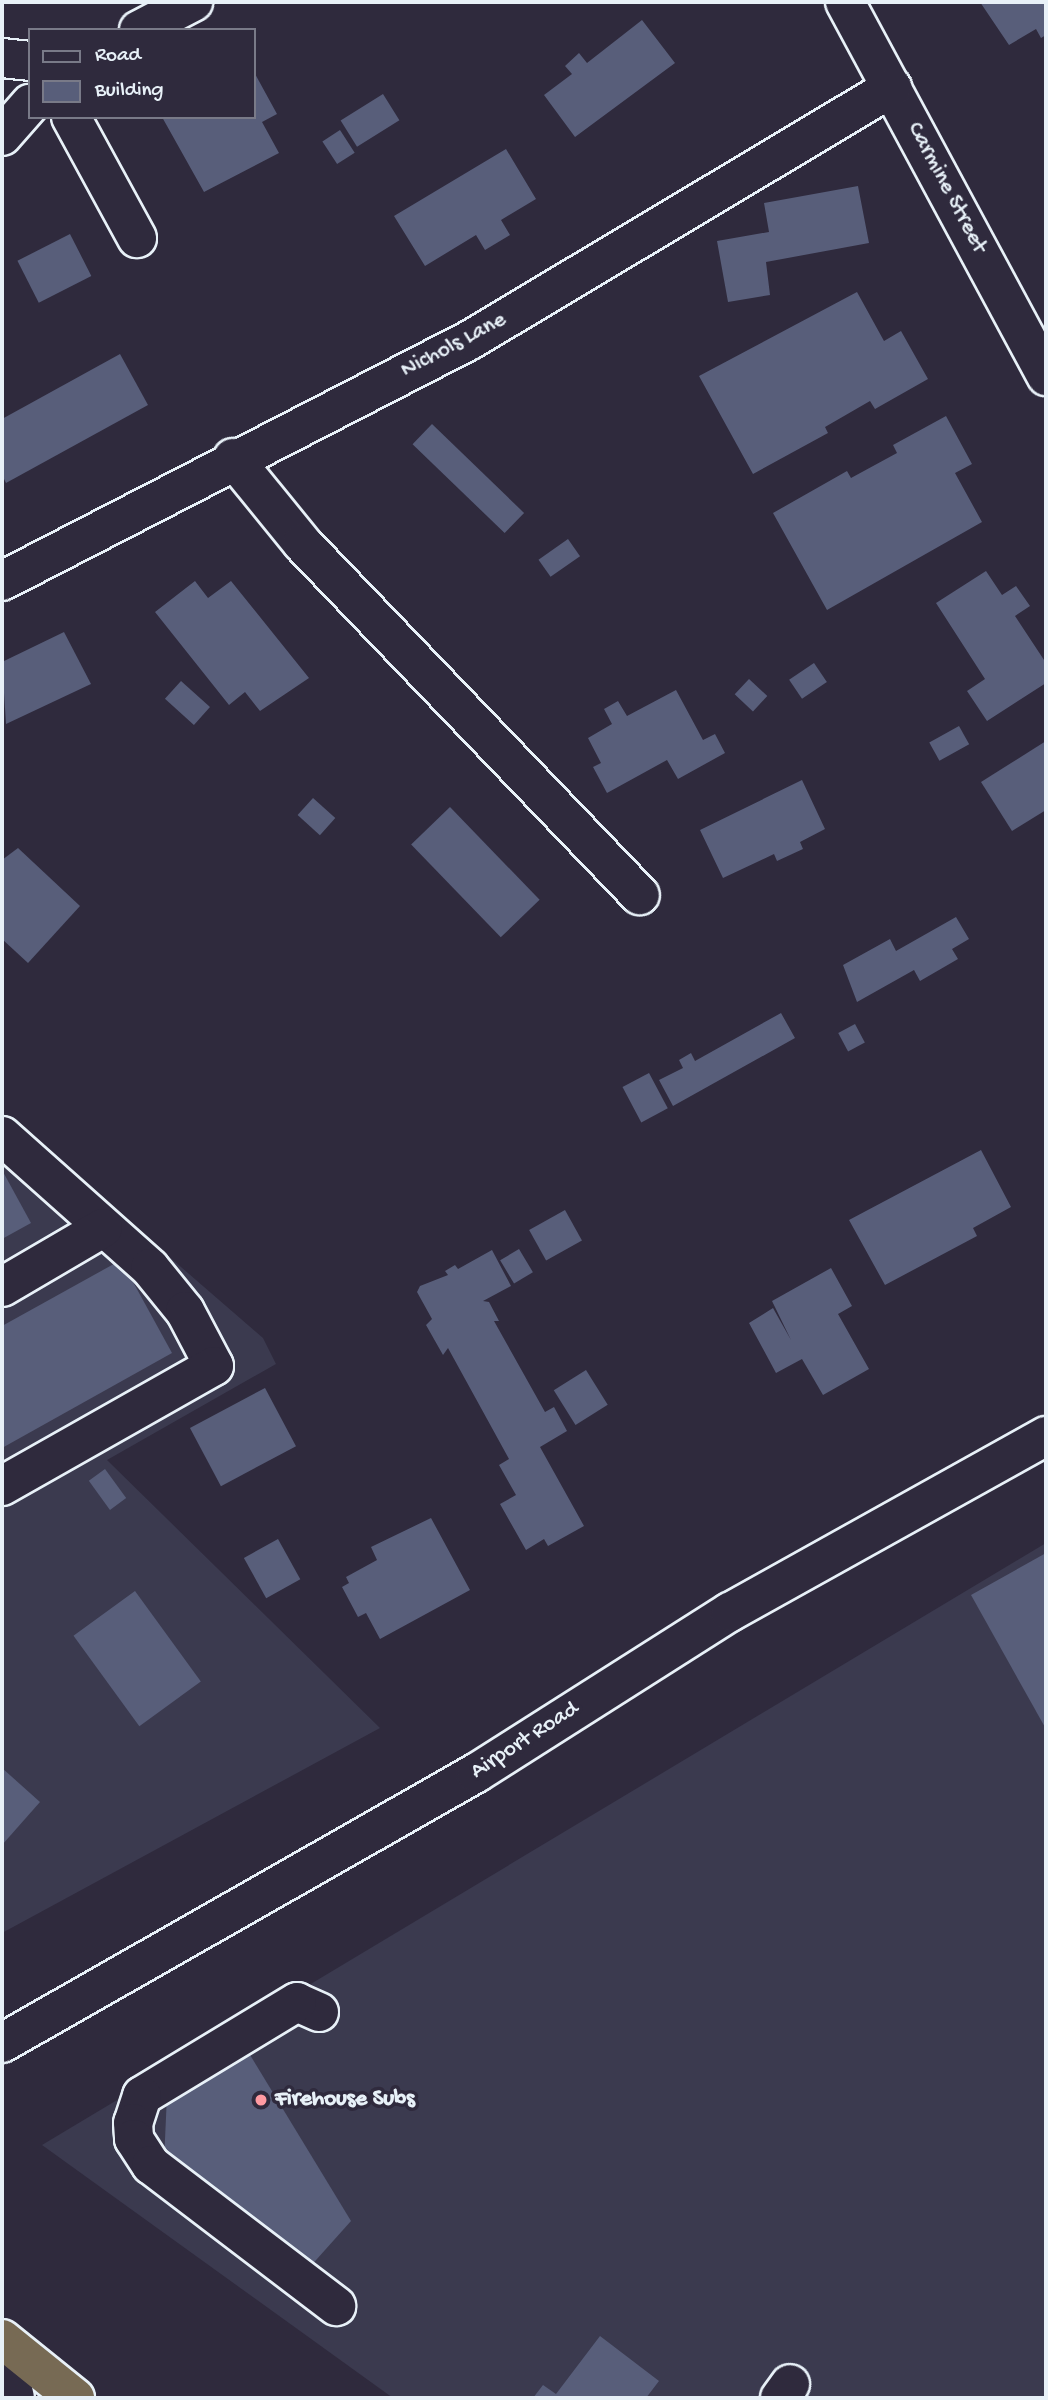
<!DOCTYPE html>
<html>
<head>
<meta charset="utf-8">
<style>
  body { margin:0 }
  #map { position:relative; width:1048px; height:2400px; overflow:hidden; background:#2f2a3d; font-family:"Gochi Hand",sans-serif }
  div>[style] { position:absolute }
  .built>* { inset:0; background:#3b3a4f }
  .building>* { inset:0; background:#585e7a; transform-origin:0 0 }
  .roads { filter:drop-shadow(2px 0 #e8f1f8) drop-shadow(-2px 0 #e8f1f8) drop-shadow(0 2px #e8f1f8) drop-shadow(0 -2px #e8f1f8) }
  .minor>* { height:38px; margin:-19px; padding:0 19px; transform-origin:19px; border-radius:19px; background:#2f2a3d }
  .highway>* { height:38px; margin:-19px; padding:0 19px; transform-origin:19px; border-radius:19px; background:#776a54 }
  .dots>* { width:19px; height:19px; translate:-50% -50%; box-sizing:border-box; border:4px solid #2f2a3d; border-radius:50% }
  span { translate:-50% -50%; white-space:nowrap; text-align:center; line-height:1.15; -webkit-text-stroke:7px #2f2a3d; paint-order:stroke }
  .street-label { font-size:23px; color:#e8f1f8 }
  .poi-label { font-size:23px; color:#e8f1f8; font-weight:700 }
  .left { translate:0 -50%; text-align:left }
  .frame { position:absolute; inset:0; border:4px solid #e8f1f8; pointer-events:none }
  .legend { position:absolute; left:28px; top:28px; width:228px; height:91px; box-sizing:border-box; background:#2f2a3d; border:2px solid #797a88; margin:0; padding:9px 12px; list-style:none; font-size:21px; color:#e8f1f8 }
  .legend li { display:flex; align-items:center; gap:14px; height:35px }
  .legend b { width:35px; border:2px solid #797a88 }
</style>
</head>
<body>
<div id="map">
  <div class="built">
    <div style="clip-path:polygon(2px 1112px,263px 1338px,276px 1364px,107px 1460px,380px 1728px,2px 1933px)"></div>
    <div style="clip-path:polygon(1046px 1543px,1046px 2398px,393px 2398px,42px 2145px)"></div>
  </div>
  <div class="building">
    <div style="clip-path:polygon(980px 2px,1046px 2px,1046px 35px,1041px 38px,1036px 29px,1009px 45px)"></div>
    <div style="clip-path:polygon(642px 20px,675px 63px,575px 137px,544px 95px,572px 74px,565px 66px,579px 53px,587px 63px)"></div>
    <div style="clip-path:polygon(254px 72px,277px 114px,262px 122px,279px 153px,204px 192px,162px 117px,254px 117px)"></div>
    <div style="left:383px;top:94px;width:31px;height:50px;rotate:58deg"></div>
    <div style="left:340px;top:130px;width:27px;height:21px;rotate:57deg"></div>
    <div style="clip-path:polygon(506px 149px,536px 199px,501px 220px,510px 235px,485px 250px,476px 235px,425px 266px,394px 216px)"></div>
    <div style="clip-path:polygon(858px 186px,869px 243px,766px 262px,770px 295px,728px 302px,717px 241px,769px 232px,764px 203px)"></div>
    <div style="left:70px;top:234px;width:47px;height:59px;rotate:63deg"></div>
    <div style="clip-path:polygon(857px 292px,884px 341px,901px 331px,928px 379px,875px 409px,870px 401px,825px 427px,828px 433px,753px 474px,699px 376px)"></div>
    <div style="clip-path:polygon(120px 354px,148px 405px,6px 483px,2px 475px,2px 419px)"></div>
    <div style="clip-path:polygon(946px 416px,972px 464px,955px 473px,982px 522px,827px 610px,773px 513px,847px 471px,851px 478px,897px 453px,893px 445px)"></div>
    <div style="left:432px;top:424px;width:128px;height:28px;rotate:44deg"></div>
    <div style="left:568px;top:539px;width:21px;height:36px;rotate:55deg"></div>
    <div style="clip-path:polygon(986px 571px,1002px 595px,1016px 586px,1030px 606px,1015px 616px,1046px 663px,1046px 683px,987px 721px,967px 691px,985px 679px,936px 603px)"></div>
    <div style="clip-path:polygon(195px 581px,208px 598px,231px 581px,309px 678px,260px 711px,245px 692px,229px 705px,155px 612px)"></div>
    <div style="clip-path:polygon(64px 632px,91px 684px,6px 724px,2px 662px)"></div>
    <div style="left:814px;top:663px;width:23px;height:30px;rotate:56deg"></div>
    <div style="left:749px;top:679px;width:25px;height:21px;rotate:43deg"></div>
    <div style="left:181px;top:681px;width:39px;height:24px;rotate:42deg"></div>
    <div style="clip-path:polygon(676px 690px,703px 740px,715px 734px,725px 753px,678px 779px,667px 760px,607px 793px,593px 767px,601px 763px,588px 738px,612px 724px,604px 709px,618px 701px,627px 716px)"></div>
    <div style="left:959px;top:726px;width:21px;height:34px;rotate:61deg"></div>
    <div style="clip-path:polygon(1046px 741px,1046px 810px,1012px 831px,981px 782px)"></div>
    <div style="clip-path:polygon(802px 780px,825px 829px,800px 842px,803px 849px,777px 861px,774px 854px,723px 878px,700px 830px)"></div>
    <div style="left:313px;top:798px;width:30px;height:23px;rotate:42deg"></div>
    <div style="left:450px;top:807px;width:129px;height:54px;rotate:46deg"></div>
    <div style="clip-path:polygon(18px 848px,80px 906px,28px 963px,2px 939px,2px 860px)"></div>
    <div style="clip-path:polygon(956px 917px,969px 939px,952px 949px,958px 959px,920px 981px,914px 970px,857px 1002px,843px 965px,890px 939px,896px 951px)"></div>
    <div style="clip-path:polygon(781px 1013px,795px 1038px,673px 1106px,659px 1080px,683px 1068px,679px 1060px,691px 1053px,695px 1061px)"></div>
    <div style="left:855px;top:1024px;width:21px;height:19px;rotate:62deg"></div>
    <div style="left:649px;top:1073px;width:40px;height:30px;rotate:62deg"></div>
    <div style="clip-path:polygon(981px 1150px,1011px 1207px,973px 1228px,977px 1236px,885px 1285px,849px 1220px)"></div>
    <div style="clip-path:polygon(2px 1170px,31px 1223px,2px 1239px)"></div>
    <div style="left:565px;top:1210px;width:35px;height:41px;rotate:61deg"></div>
    <div style="left:519px;top:1249px;width:27px;height:22px;rotate:59deg"></div>
    <div style="clip-path:polygon(492px 1250px,511px 1286px,483px 1301px,489px 1302px,499px 1321px,494px 1321px,545px 1412px,554px 1407px,567px 1431px,540px 1447px,584px 1526px,548px 1546px,544px 1539px,526px 1550px,500px 1504px,516px 1495px,499px 1465px,509px 1459px,448px 1348px,443px 1355px,426px 1325px,432px 1319px,417px 1292px,420px 1286px,448px 1275px,445px 1271px,455px 1265px,458px 1269px)"></div>
    <div style="clip-path:polygon(121px 1260px,172px 1353px,2px 1448px,2px 1326px)"></div>
    <div style="clip-path:polygon(831px 1268px,852px 1306px,838px 1314px,869px 1369px,823px 1395px,802px 1359px,776px 1373px,749px 1323px,773px 1308px,791px 1340px,772px 1301px)"></div>
    <div style="left:586px;top:1370px;width:41px;height:38px;rotate:58deg"></div>
    <div style="left:265px;top:1388px;width:66px;height:85px;rotate:62deg"></div>
    <div style="left:105px;top:1469px;width:36px;height:20px;rotate:54deg"></div>
    <div style="clip-path:polygon(431px 1518px,470px 1590px,380px 1639px,366px 1613px,358px 1617px,342px 1587px,349px 1583px,346px 1577px,377px 1560px,371px 1547px)"></div>
    <div style="left:278px;top:1539px;width:46px;height:39px;rotate:61deg"></div>
    <div style="clip-path:polygon(1046px 1553px,1046px 1729px,971px 1595px)"></div>
    <div style="left:135px;top:1591px;width:112px;height:76px;rotate:54deg"></div>
    <div style="clip-path:polygon(2px 1768px,40px 1802px,2px 1845px)"></div>
    <div style="clip-path:polygon(247px 2050px,351px 2221px,308px 2269px,164px 2162px,167px 2095px)"></div>
    <div style="clip-path:polygon(600px 2336px,659px 2381px,646px 2398px,533px 2398px,543px 2385px,556px 2394px)"></div>
  </div>
  <div class="roads">
    <div class="minor">
      <div style="left:845px;top:2px;width:425px;rotate:61.7deg"></div>
      <div style="left:139px;top:30px;width:61px;rotate:-27.4deg"></div>
      <div style="left:2px;top:58px;width:28px;rotate:6deg"></div>
      <div style="left:71px;top:117px;width:138px;rotate:61.4deg"></div>
      <div style="left:2px;top:136px;width:43px;rotate:-48.8deg"></div>
      <div style="left:233px;top:458px;width:109px;rotate:50.9deg"></div>
      <div style="left:302px;top:543px;width:488px;rotate:46.2deg"></div>
      <div style="left:2px;top:581px;width:526px;rotate:-27.25deg"></div>
      <div style="left:470px;top:340px;width:492px;rotate:-30.9deg"></div>
      <div style="left:2px;top:1136px;width:198px;rotate:41.7deg"></div>
      <div style="left:150px;top:1268px;width:55px;rotate:50.9deg"></div>
      <div style="left:185px;top:1311px;width:62px;rotate:62.2deg"></div>
      <div style="left:214px;top:1366px;width:244px;rotate:150.5deg"></div>
      <div style="left:2px;top:1287px;width:117px;rotate:-30.3deg"></div>
      <div style="left:319px;top:2012px;width:24px;rotate:-156deg"></div>
      <div style="left:297px;top:2002px;width:181px;rotate:148.8deg"></div>
      <div style="left:142px;top:2096px;width:28px;rotate:108deg"></div>
      <div style="left:133px;top:2123px;width:16px;rotate:86deg"></div>
      <div style="left:134px;top:2139px;width:31px;rotate:57deg"></div>
      <div style="left:151px;top:2165px;width:233px;rotate:37.3deg"></div>
      <div style="left:2px;top:2043px;width:546px;rotate:-29.67deg"></div>
      <div style="left:476px;top:1773px;width:301px;rotate:-32.4deg"></div>
      <div style="left:730px;top:1612px;width:362px;rotate:-29.1deg"></div>
      <div style="left:2px;top:2340px;width:59px;rotate:77.4deg"></div>
      <div style="left:780px;top:2398px;width:17px;rotate:-54deg"></div>
    </div>
    <div class="highway">
      <div style="left:2px;top:2339px;width:94px;rotate:38.9deg"></div>
    </div>
  </div>
  <div class="dots">
    <div style="left:261px;top:2100px;background:#ff9aa2"></div>
  </div>
  <div class="street-label">
    <span style="left:946px;top:188px;rotate:62deg">Carmine Street</span>
    <span style="left:454px;top:346px;rotate:-28deg">Nichols Lane</span>
    <span style="left:525px;top:1741px;rotate:-33deg">Airport Road</span>
  </div>
  <div class="poi-label">
    <span class="left" style="left:275px;top:2100px">Firehouse Subs</span>
  </div>
  <div class="frame"></div>
  <ul class="legend">
  <li><b style="height:9px;background:#2f2a3d"></b>Road</li>
  <li><b style="height:19px;background:#585e7a"></b>Building</li>
  </ul>
</div>
</body>
</html>
